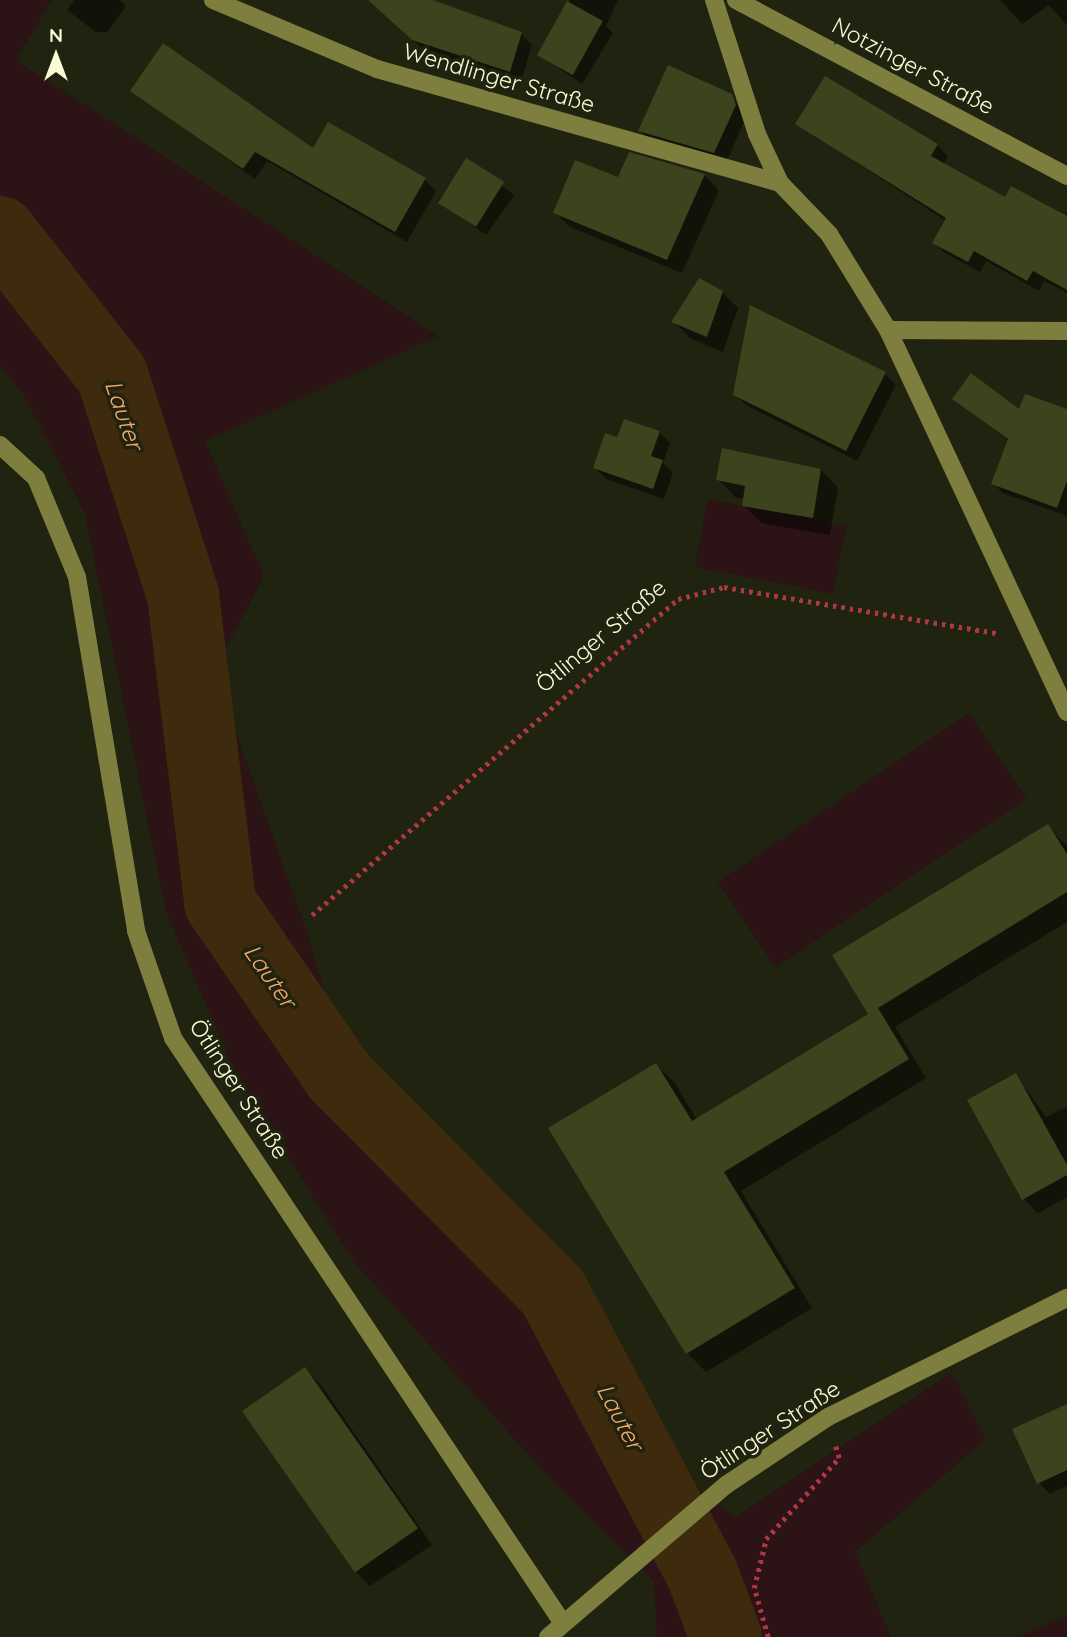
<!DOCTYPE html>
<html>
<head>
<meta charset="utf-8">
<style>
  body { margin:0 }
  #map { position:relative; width:1067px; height:1637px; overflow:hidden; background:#202310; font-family:Quicksand,sans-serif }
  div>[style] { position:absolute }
  .green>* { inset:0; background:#2c1315; transform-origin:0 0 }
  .shadow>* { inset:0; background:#0007; transform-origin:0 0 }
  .river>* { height:72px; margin:-36px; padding:0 36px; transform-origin:36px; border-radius:36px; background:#3e2b0d }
  .building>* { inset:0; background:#3c431d; transform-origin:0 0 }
  .path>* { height:4.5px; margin-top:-2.25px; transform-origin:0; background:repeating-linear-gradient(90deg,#ae3742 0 3.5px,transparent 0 8.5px) }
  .minor>* { height:18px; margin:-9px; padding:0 9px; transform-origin:9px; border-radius:9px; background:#7e7f3e }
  span { translate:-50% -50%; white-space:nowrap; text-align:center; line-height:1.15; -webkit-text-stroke:7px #202310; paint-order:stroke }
  .street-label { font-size:23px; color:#f9fcd4 }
  .water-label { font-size:24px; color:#f5a669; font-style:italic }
  .north { position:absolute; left:21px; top:21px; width:70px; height:70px; -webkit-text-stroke:5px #202310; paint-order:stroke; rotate:0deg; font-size:19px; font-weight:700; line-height:28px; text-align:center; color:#f9fcd4 }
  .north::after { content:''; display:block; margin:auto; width:24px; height:32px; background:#f9fcd4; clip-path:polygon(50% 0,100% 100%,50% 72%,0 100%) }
</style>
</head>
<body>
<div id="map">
  <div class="green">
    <div style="clip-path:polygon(0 0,52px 0,16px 60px,439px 336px,205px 441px,264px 576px,214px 671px,308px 935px,331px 1016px,513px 1205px,582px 1306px,682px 1479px,735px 1517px,952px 1372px,986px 1439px,855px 1552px,891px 1637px,657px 1637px,654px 1581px,550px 1478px,354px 1262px,236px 1074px,166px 912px,85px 514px,24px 395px,0 365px)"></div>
    <div style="left:708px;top:499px;width:141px;height:69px;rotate:11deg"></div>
    <div style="left:969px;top:713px;width:103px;height:303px;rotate:56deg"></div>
    <div style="clip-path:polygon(1067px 1616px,1067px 1637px,1018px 1637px)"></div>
  </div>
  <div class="shadow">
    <div style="clip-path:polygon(74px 0,120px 0,126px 6px,107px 32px,96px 32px,67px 10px)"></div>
    <div style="clip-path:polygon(369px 0,430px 0,521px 34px,532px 45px,521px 82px,425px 51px)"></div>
    <div style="clip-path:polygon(570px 0,618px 0,606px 26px,613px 33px,582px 84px,539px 54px)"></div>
    <div style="clip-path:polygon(1000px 0,1067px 0,1067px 25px,1049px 5px,1022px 24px)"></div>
    <div style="clip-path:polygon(731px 96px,746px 117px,726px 163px,651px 142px,641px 131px)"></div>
    <div style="clip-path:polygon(157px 108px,425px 180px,436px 191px,407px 242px,267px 161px,255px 179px)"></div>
    <div style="clip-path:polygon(797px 124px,937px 145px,948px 156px,943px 165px,1006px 199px,1065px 217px,1067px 213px,1067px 293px,1044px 281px,1039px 291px,986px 261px,980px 272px,945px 253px,934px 242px,946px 221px)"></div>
    <div style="left:466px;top:161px;width:59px;height:49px;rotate:35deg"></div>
    <div style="clip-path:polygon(704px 175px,719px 190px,682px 273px,570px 227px,555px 212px,619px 179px)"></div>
    <div style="clip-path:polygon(722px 292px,738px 308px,723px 352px,690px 338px,674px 322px)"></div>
    <div style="clip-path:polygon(885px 374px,896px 385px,857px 461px,746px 405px,735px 394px)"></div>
    <div style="clip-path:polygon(954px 399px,1020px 412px,1067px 411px,1067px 516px,1003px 493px,993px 483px,1009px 441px)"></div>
    <div style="clip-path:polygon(659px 432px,670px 443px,663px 463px,673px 473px,664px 499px,606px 479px,595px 468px,618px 439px)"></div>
    <div style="clip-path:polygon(821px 470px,838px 488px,830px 535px,761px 523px,744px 505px,745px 499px,735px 497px,718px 479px)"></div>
    <div style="clip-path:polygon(1048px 827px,1067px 846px,1067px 922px,895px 1027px,926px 1078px,741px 1191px,812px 1308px,706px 1372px,687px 1353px,656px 1065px,675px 1083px,697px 1120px,870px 1014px)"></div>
    <div style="clip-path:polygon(1016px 1075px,1046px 1117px,1067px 1107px,1067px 1197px,1038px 1213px,1023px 1198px)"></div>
    <div style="clip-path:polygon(305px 1369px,321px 1385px,432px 1545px,370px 1586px,354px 1570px)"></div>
    <div style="clip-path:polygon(1067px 1406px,1067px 1486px,1050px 1494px,1039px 1483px,1014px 1430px)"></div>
  </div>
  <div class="river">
    <div style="left:0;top:232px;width:182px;rotate:51.9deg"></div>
    <div style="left:112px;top:375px;width:231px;rotate:72.1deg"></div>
    <div style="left:183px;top:595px;width:310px;rotate:83.1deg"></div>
    <div style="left:220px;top:903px;width:209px;rotate:55.5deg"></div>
    <div style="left:338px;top:1075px;width:305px;rotate:45.3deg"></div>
    <div style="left:553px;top:1292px;width:318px;rotate:62.1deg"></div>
    <div style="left:702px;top:1573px;width:68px;rotate:69.4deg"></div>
  </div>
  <div class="building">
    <div style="clip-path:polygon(368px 0,433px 0,522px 32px,510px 72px,412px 40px)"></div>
    <div style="left:567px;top:1px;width:41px;height:62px;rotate:29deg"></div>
    <div style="clip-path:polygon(163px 43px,313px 148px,328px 122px,426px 178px,395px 232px,255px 152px,243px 169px,130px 91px)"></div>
    <div style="clip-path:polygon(668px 65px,732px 94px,736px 105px,714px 153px,638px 131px)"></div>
    <div style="clip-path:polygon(825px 76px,938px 144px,931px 156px,1005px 197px,1011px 186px,1067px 216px,1067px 290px,1033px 271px,1027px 281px,974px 251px,968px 262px,932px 243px,946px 218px,795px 124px)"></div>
    <div style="clip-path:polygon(629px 152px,705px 174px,667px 260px,553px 213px,575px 160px,618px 177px)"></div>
    <div style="left:466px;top:158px;width:45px;height:53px;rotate:32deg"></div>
    <div style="clip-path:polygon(699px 278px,723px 291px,707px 337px,671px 322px)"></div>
    <div style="clip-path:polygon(750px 305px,886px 372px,846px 451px,733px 395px)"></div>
    <div style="clip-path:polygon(971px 373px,1019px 409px,1025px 394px,1067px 409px,1067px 481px,1057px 508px,991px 484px,1008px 439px,952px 399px)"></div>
    <div style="clip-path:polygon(624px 419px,660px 431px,651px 456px,663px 460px,653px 489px,593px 468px,605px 433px,617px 437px)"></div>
    <div style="clip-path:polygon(722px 448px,821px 469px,813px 518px,742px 506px,745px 486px,716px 480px)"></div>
    <div style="clip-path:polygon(1048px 824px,1067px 854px,1067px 892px,878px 1008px,909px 1059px,724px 1172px,795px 1288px,686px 1354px,548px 1128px,656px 1063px,692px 1121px,868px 1014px,832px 955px)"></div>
    <div style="clip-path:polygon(1016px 1073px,1067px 1165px,1067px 1175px,1022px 1200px,967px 1100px)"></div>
    <div style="left:305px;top:1367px;width:197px;height:77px;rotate:55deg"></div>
    <div style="clip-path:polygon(1067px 1404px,1067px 1470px,1037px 1484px,1012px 1429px)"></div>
  </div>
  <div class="path">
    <div style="left:312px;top:915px;width:484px;rotate:-40.8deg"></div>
    <div style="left:678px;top:599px;width:48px;rotate:-14.6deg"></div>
    <div style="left:724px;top:587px;width:277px;rotate:9.6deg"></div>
    <div style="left:768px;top:1637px;width:51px;rotate:-105.9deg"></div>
    <div style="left:754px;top:1588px;width:50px;rotate:-76.2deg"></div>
    <div style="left:766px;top:1539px;width:109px;rotate:-48deg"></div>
    <div style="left:839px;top:1458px;width:14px;rotate:-107deg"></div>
  </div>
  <div class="minor">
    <div style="left:213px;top:0;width:178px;rotate:22.8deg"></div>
    <div style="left:377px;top:69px;width:419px;rotate:15.8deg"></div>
    <div style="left:714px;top:0;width:141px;rotate:72.2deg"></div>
    <div style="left:757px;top:134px;width:54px;rotate:64.9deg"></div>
    <div style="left:780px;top:183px;width:71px;rotate:46.1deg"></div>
    <div style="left:829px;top:234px;width:113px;rotate:58.4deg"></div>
    <div style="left:888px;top:330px;width:422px;rotate:64.9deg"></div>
    <div style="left:736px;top:0;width:375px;rotate:28deg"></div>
    <div style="left:888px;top:330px;width:179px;rotate:0.3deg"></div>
    <div style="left:0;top:445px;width:49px;rotate:42.5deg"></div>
    <div style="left:36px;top:478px;width:107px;rotate:67.5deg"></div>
    <div style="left:77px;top:577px;width:359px;rotate:80.5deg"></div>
    <div style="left:136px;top:931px;width:113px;rotate:70.9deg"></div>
    <div style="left:173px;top:1038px;width:702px;rotate:56.33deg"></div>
    <div style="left:548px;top:1637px;width:234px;rotate:-40.5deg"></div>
    <div style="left:726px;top:1485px;width:123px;rotate:-33.7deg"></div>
    <div style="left:828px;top:1417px;width:267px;rotate:-26.5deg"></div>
  </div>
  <div class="street-label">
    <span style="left:913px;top:66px;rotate:28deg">Notzinger Straße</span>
    <span style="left:499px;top:78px;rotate:16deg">Wendlinger Straße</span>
    <span style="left:601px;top:636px;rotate:-40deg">Ötlinger Straße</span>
    <span style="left:239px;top:1089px;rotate:57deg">Ötlinger Straße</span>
    <span style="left:770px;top:1430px;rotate:-33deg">Ötlinger Straße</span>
  </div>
  <div class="water-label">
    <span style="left:124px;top:415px;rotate:71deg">Lauter</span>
    <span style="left:270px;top:976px;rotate:55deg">Lauter</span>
    <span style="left:620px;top:1417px;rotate:62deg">Lauter</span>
  </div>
  <div class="north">N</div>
</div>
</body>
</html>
